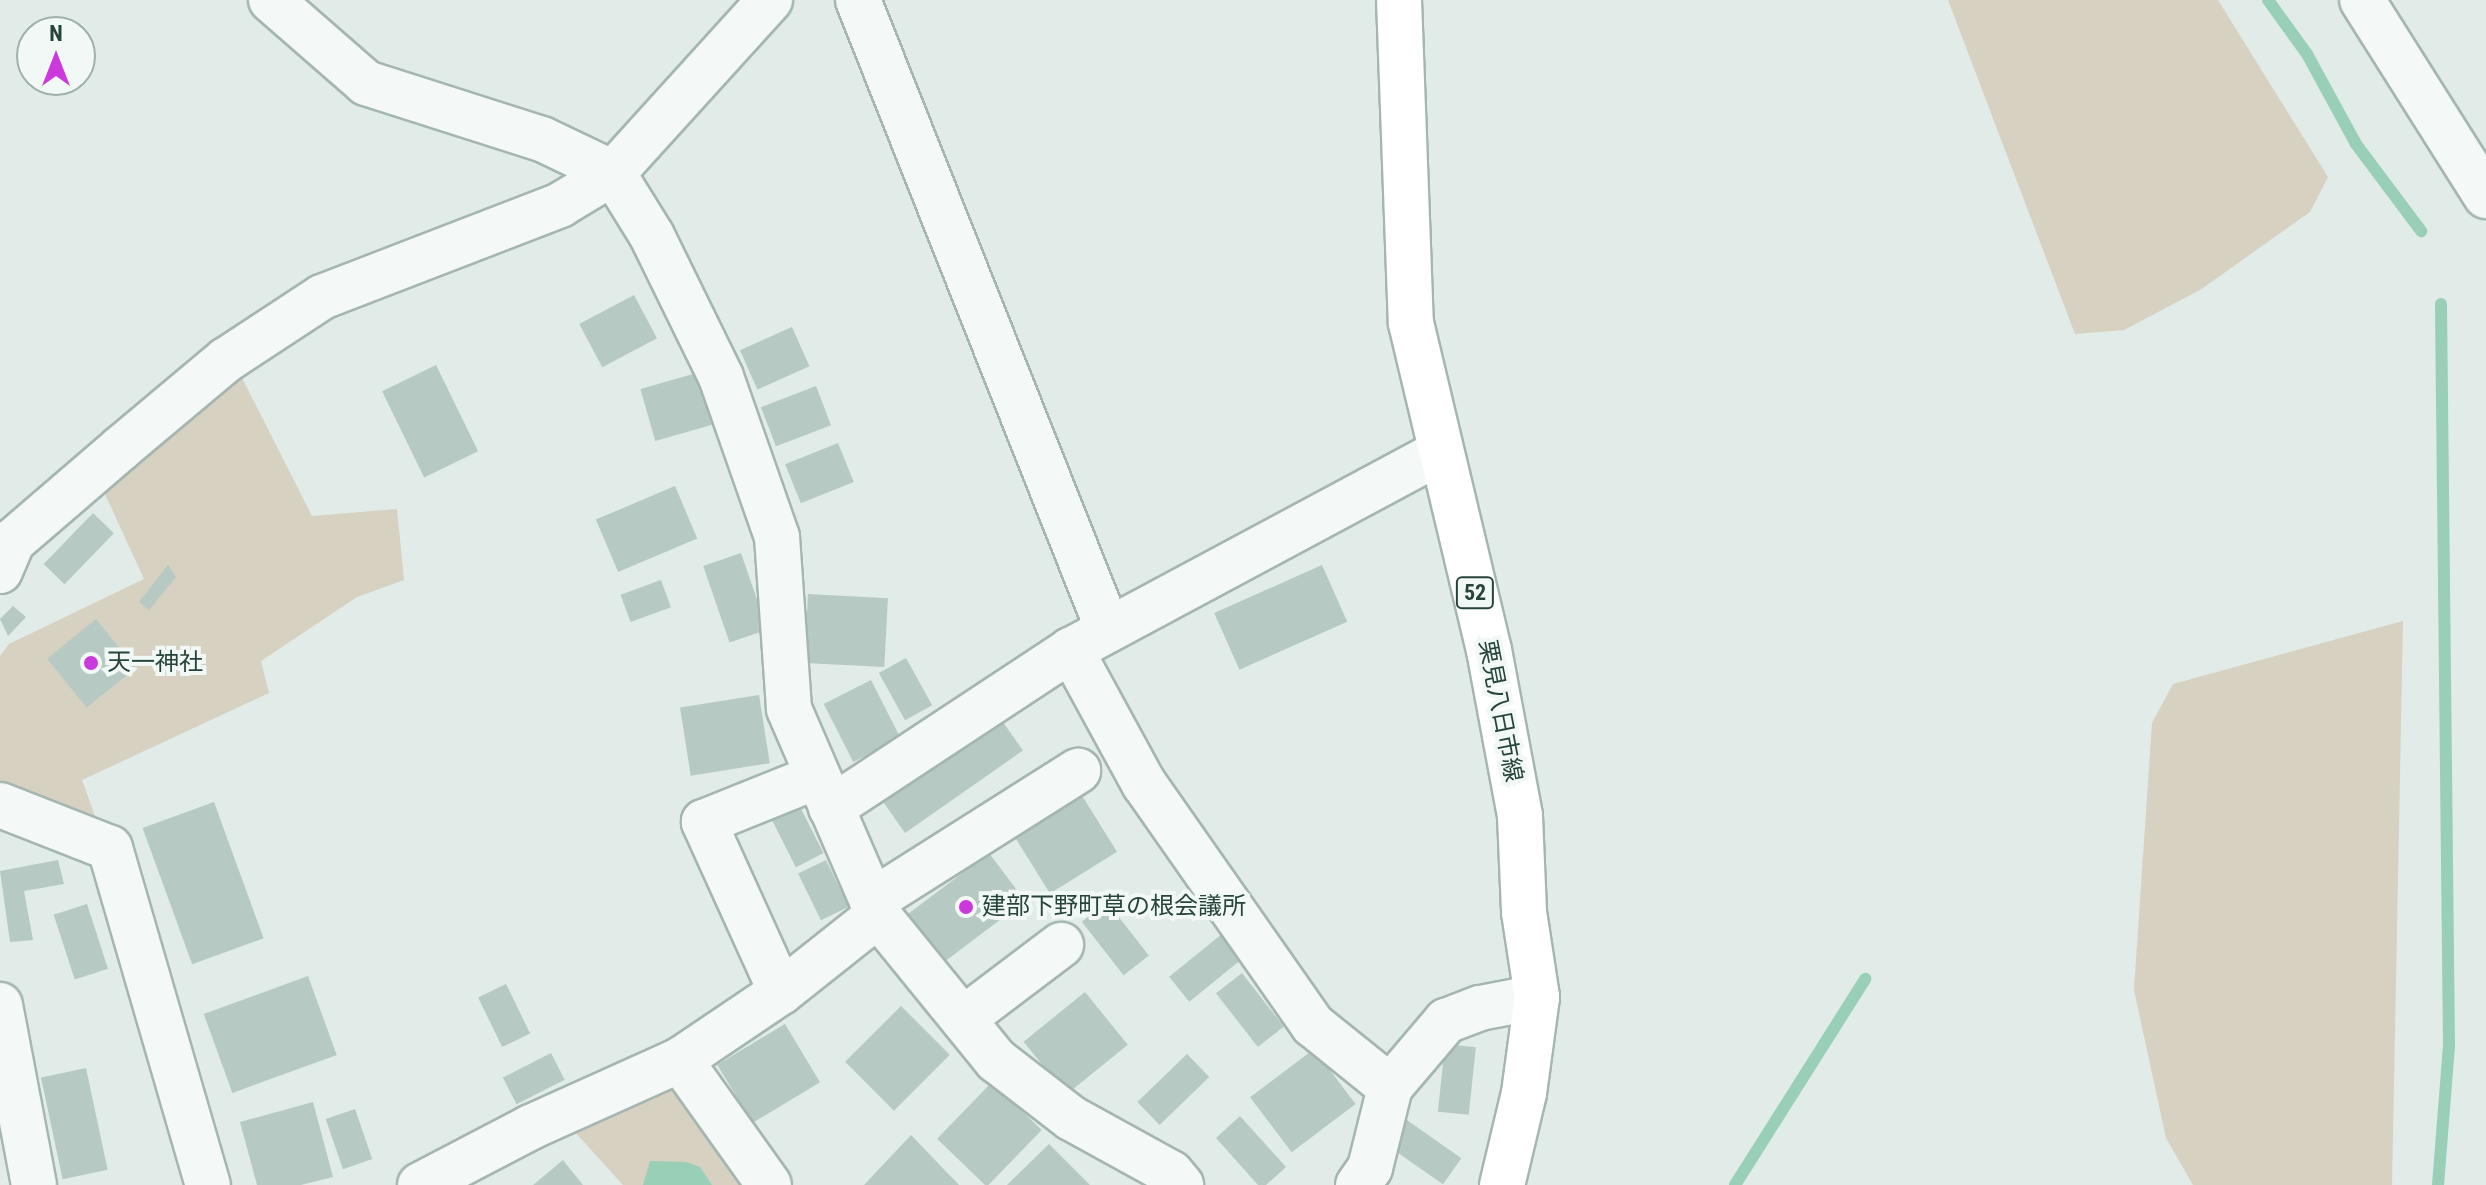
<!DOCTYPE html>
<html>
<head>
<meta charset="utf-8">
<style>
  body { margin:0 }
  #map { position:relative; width:2486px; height:1185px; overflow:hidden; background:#e1ebe7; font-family:"Roboto Condensed","Noto Sans JP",sans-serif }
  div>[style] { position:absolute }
  .green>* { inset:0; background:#d6d1c1 }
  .water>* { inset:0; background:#98cfb6 }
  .stream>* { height:12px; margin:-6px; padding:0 6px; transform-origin:6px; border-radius:6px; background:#98cfb6 }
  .building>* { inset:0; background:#b7c9c3; transform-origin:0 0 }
  .roads { filter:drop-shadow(2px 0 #a5b6b0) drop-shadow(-2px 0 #a5b6b0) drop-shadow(0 2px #a5b6b0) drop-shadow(0 -2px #a5b6b0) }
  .street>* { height:44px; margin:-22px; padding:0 22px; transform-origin:22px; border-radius:22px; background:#f4f9f7 }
  .primary>* { height:44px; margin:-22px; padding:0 22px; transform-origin:22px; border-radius:22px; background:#fff }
  .dots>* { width:22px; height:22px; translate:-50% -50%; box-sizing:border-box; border:4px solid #f1f8f5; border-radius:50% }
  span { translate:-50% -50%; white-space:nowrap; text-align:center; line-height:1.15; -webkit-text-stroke:8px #f1f8f5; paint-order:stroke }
  .shield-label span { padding:2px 6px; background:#f1f8f5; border:2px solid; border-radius:6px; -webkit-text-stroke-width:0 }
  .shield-label { font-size:22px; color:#27443b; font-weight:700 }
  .poi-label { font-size:24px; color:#27443b }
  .left { translate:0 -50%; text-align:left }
  .street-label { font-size:24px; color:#27443b }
  .north { position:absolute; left:16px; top:16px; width:80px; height:80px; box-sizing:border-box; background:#f1f8f5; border:2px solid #a0b0ab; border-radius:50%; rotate:0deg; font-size:22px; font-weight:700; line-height:32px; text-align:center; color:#27443b }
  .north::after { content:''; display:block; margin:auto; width:28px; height:36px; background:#cb39dd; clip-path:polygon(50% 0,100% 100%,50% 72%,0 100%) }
</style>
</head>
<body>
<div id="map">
  <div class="green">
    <div style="clip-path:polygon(1948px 0,2218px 0,2328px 177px,2310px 212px,2200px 290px,2124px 330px,2075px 334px)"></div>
    <div style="clip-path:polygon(240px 374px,312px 516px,397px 509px,404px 580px,357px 597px,261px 661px,269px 693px,82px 780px,99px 827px,0 789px,0 656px,9px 644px,144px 579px,104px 492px)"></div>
    <div style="clip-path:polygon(2403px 621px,2392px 1185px,2193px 1185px,2166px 1138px,2134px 990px,2152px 723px,2173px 684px)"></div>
    <div style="clip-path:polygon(673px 1075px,753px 1185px,623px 1185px,574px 1131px)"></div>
  </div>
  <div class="water">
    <div style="clip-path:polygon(650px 1161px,686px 1162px,700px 1167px,712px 1185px,643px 1185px)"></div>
  </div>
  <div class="stream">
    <div style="left:2268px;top:0;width:67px;rotate:54.2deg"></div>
    <div style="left:2307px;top:54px;width:102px;rotate:61.4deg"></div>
    <div style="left:2356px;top:144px;width:109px;rotate:53.2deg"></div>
    <div style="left:1735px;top:1185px;width:244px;rotate:-57.7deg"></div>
    <div style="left:2438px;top:1185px;width:139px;rotate:-85.5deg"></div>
    <div style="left:2449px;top:1046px;width:742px;rotate:-90.62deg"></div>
  </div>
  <div class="building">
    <div style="left:634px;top:295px;width:49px;height:62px;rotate:62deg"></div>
    <div style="left:792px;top:327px;width:43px;height:57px;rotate:66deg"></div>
    <div style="left:436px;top:365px;width:96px;height:60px;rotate:64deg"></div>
    <div style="left:700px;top:372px;width:54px;height:62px;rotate:74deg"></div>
    <div style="left:816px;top:386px;width:42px;height:59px;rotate:69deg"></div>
    <div style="left:838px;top:443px;width:42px;height:57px;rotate:68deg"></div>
    <div style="left:675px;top:486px;width:57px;height:86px;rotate:67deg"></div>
    <div style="left:93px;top:513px;width:29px;height:71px;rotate:44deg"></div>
    <div style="left:741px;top:553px;width:81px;height:40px;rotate:71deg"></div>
    <div style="clip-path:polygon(168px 565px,176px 577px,149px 610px,139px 602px)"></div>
    <div style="left:1322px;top:565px;width:62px;height:118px;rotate:66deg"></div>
    <div style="left:661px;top:580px;width:29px;height:43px;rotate:70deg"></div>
    <div style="left:808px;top:594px;width:80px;height:69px;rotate:3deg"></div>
    <div style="clip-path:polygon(13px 606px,26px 617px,8px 636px,0 619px)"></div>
    <div style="left:96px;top:619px;width:63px;height:63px;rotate:51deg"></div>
    <div style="left:906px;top:658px;width:54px;height:31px;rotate:61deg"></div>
    <div style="left:871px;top:680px;width:65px;height:53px;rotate:63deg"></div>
    <div style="left:759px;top:695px;width:69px;height:80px;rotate:81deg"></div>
    <div style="left:996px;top:712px;width:47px;height:144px;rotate:55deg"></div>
    <div style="left:1081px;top:794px;width:68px;height:79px;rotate:58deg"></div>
    <div style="left:214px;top:802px;width:145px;height:76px;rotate:70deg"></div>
    <div style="left:799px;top:805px;width:54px;height:31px;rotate:63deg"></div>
    <div style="left:989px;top:853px;width:60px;height:101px;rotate:53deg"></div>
    <div style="clip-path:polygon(58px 860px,64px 884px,24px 891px,33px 940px,10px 942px,0 871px)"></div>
    <div style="left:826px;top:860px;width:52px;height:31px;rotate:64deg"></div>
    <div style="left:1107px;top:902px;width:68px;height:32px;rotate:52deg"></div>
    <div style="left:87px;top:904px;width:68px;height:35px;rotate:72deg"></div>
    <div style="left:1222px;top:934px;width:32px;height:68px;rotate:51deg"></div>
    <div style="left:1242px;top:973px;width:68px;height:33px;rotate:52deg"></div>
    <div style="left:308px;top:976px;width:84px;height:111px;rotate:70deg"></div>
    <div style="left:506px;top:984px;width:55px;height:31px;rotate:64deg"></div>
    <div style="left:1085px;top:992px;width:68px;height:79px;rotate:51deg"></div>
    <div style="left:901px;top:1006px;width:69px;height:79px;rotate:45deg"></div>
    <div style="left:785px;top:1024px;width:68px;height:79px;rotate:59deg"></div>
    <div style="left:1445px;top:1044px;width:31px;height:68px;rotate:6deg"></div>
    <div style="left:1314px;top:1049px;width:69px;height:80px;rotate:53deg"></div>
    <div style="left:551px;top:1053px;width:30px;height:54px;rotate:63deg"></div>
    <div style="left:1187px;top:1054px;width:32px;height:69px;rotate:46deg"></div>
    <div style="left:86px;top:1068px;width:104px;height:46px;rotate:78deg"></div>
    <div style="left:992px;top:1082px;width:69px;height:79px;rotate:44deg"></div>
    <div style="clip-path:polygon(313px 1102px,333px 1177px,301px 1185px,257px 1185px,240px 1122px)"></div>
    <div style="left:355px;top:1109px;width:53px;height:31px;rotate:71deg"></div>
    <div style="clip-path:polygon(1240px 1116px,1286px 1167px,1266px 1185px,1258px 1185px,1216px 1138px)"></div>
    <div style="left:1404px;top:1118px;width:70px;height:32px;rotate:35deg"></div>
    <div style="clip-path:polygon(911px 1135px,959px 1185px,864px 1185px)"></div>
    <div style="clip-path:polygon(1049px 1144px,1090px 1185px,1007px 1185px)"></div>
    <div style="clip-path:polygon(563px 1160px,583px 1185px,533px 1185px)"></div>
  </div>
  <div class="roads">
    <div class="street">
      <div style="left:271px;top:0;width:126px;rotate:41.1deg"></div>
      <div style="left:366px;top:83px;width:185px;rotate:17.7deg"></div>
      <div style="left:542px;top:139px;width:79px;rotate:25.6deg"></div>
      <div style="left:613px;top:173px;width:74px;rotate:58.2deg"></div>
      <div style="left:652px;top:236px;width:157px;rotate:63.9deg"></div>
      <div style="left:721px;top:377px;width:170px;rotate:70.7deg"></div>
      <div style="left:777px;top:537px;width:172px;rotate:86deg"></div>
      <div style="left:789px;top:709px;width:224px;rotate:66.6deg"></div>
      <div style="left:878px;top:915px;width:187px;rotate:50.9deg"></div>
      <div style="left:996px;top:1060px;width:95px;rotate:37.7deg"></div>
      <div style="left:1071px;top:1118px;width:114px;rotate:28.8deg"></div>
      <div style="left:1171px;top:1173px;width:16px;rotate:50deg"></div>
      <div style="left:858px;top:0;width:675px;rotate:68.34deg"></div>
      <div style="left:2362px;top:0;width:232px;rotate:57.7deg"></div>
      <div style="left:0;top:571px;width:33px;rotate:-67deg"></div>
      <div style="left:13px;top:541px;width:143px;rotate:-40.7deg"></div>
      <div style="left:121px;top:448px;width:137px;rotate:-40deg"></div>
      <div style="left:226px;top:360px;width:115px;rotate:-33.3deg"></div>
      <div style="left:322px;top:297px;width:255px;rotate:-21.1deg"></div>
      <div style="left:560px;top:205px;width:62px;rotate:-31.1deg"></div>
      <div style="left:613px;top:173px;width:234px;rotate:-47.8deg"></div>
      <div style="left:0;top:805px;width:118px;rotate:21.4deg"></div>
      <div style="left:110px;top:848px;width:351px;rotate:73.8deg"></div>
      <div style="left:831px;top:808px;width:287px;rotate:-33.4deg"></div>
      <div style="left:872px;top:901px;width:244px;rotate:-32.3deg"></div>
      <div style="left:781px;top:992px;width:187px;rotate:-114.4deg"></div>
      <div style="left:704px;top:822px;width:121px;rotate:-21.9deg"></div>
      <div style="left:0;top:1005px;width:183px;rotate:79.3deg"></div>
      <div style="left:963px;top:1019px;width:123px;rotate:-37.1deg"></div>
      <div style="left:680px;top:1060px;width:153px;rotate:54.5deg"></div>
      <div style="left:1390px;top:1087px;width:99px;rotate:-141.2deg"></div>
      <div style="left:1313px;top:1025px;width:294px;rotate:-125deg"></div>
      <div style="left:1144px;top:784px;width:153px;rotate:-118.6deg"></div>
      <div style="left:1071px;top:650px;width:417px;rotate:-28.2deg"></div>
      <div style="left:420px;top:1185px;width:125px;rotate:-27.6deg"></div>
      <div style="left:531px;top:1127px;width:163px;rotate:-24.2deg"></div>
      <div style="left:680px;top:1060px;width:122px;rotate:-34deg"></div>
      <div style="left:781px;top:992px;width:124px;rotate:-38.4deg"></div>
      <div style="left:1358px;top:1185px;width:21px;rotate:-55deg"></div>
      <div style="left:1370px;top:1168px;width:83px;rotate:-76.1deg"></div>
      <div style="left:1390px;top:1087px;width:87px;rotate:-49.7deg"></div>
      <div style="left:1446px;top:1021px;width:36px;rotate:-21deg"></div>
      <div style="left:1480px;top:1008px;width:58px;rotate:-10.9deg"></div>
    </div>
    <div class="primary">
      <div style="left:1399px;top:0;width:323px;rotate:87.9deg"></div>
      <div style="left:1411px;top:323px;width:336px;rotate:76.6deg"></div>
      <div style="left:1489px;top:650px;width:169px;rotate:79.4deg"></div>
      <div style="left:1520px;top:816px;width:96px;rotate:87.6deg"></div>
      <div style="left:1524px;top:912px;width:86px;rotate:81.3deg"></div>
      <div style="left:1537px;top:997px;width:97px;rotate:97.7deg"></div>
      <div style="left:1524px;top:1093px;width:95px;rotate:103.4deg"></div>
    </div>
  </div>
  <div class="dots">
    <div style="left:91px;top:663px;background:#cb39dd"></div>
    <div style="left:966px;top:907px;background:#cb39dd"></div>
  </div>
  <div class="shield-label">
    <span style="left:1475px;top:593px">52</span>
  </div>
  <div class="poi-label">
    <span class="left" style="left:107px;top:663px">天一神社</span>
    <span class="left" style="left:982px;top:907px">建部下野町草の根会議所</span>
  </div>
  <div class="street-label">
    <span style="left:1500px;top:711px;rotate:79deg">栗見八日市線</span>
  </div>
  <div class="north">N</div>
</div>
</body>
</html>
